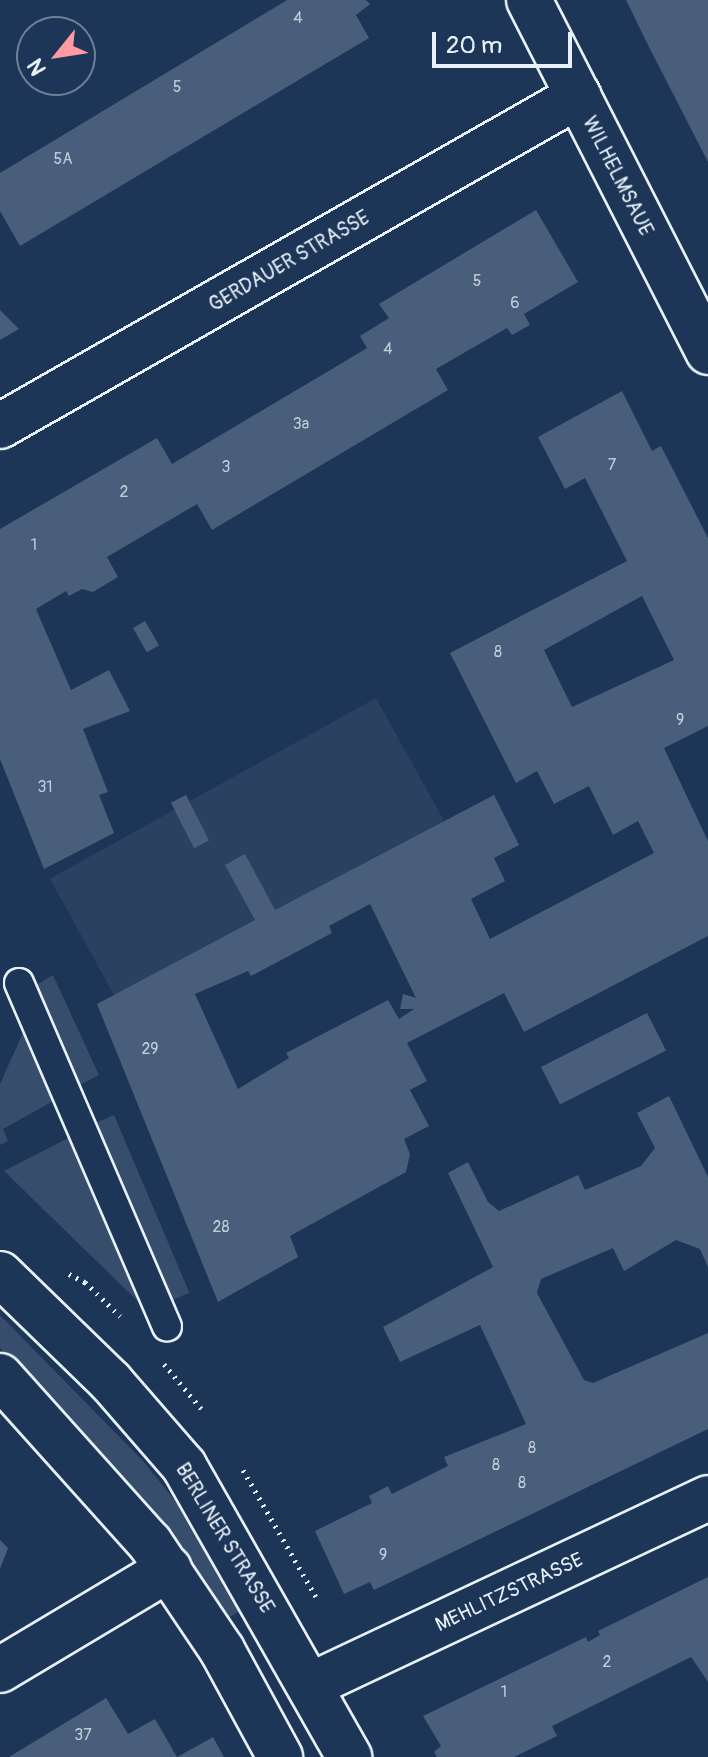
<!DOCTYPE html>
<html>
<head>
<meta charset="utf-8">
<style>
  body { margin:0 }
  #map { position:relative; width:708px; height:1757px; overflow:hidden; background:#1d3557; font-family:Pangolin,sans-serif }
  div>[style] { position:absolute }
  .built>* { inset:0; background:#2a4162; transform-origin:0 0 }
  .green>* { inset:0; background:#374d6c; transform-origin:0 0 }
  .building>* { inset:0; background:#495e7a; transform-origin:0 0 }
  .path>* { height:5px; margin-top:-2.5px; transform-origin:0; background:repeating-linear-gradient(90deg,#e8f1f8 0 2px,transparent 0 8px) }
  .roads { filter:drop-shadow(2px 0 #e8f1f8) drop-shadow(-2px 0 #e8f1f8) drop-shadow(0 2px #e8f1f8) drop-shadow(0 -2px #e8f1f8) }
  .service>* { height:28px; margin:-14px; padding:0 14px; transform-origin:14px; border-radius:14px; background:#1d3557 }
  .minor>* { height:44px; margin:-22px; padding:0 22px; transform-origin:22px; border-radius:22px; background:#1d3557 }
  .secondary>* { height:44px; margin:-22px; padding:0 22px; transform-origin:22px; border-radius:22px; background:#1d3557 }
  span { translate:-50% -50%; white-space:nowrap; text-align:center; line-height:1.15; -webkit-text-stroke:6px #1d3557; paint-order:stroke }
  .number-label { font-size:16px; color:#c0ccd8 }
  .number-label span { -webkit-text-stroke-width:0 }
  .street-label { font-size:20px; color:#e8f1f8 }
  .north { position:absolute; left:16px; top:16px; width:80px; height:80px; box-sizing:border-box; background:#1d3557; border:2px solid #6e8097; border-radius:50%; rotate:240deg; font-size:22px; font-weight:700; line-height:32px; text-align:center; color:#e8f1f8 }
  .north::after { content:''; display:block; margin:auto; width:28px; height:36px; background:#ff9aa2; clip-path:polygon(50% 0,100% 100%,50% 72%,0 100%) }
  .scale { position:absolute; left:432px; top:32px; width:140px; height:36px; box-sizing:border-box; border:4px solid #e8f1f8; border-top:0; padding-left:10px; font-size:24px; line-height:28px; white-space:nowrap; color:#e8f1f8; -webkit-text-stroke:6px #1d3557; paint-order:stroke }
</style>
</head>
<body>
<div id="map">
  <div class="built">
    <div style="left:376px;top:698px;width:141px;height:373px;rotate:61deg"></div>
  </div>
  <div class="green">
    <div style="clip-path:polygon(53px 975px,99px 1075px,78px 1086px,35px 994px,38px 984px)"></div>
    <div style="clip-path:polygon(26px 1026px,57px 1099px,3px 1129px,8px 1141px,0 1145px,0 1084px)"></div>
    <div style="left:114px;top:1115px;width:193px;height:25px;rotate:67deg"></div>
    <div style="clip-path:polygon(74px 1135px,153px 1316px,4px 1171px)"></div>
    <div style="clip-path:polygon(0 1315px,143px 1461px,177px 1503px,245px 1608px,225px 1620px,123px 1478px,0 1348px)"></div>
  </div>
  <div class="building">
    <div style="clip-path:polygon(287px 0,366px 0,370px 4px,356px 15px,369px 38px,20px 246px,0 211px,0 173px)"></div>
    <div style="clip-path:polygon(626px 0,708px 0,708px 162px,649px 47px)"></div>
    <div style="clip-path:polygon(536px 210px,578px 282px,524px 314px,530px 325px,512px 335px,507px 328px,436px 369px,448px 390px,212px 530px,197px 504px,107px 557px,118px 577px,93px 592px,82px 589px,69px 596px,66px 591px,36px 609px,71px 690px,109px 670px,130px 711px,83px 729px,108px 792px,99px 795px,114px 833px,44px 869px,0 759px,0 529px,157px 438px,172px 464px,337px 366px,367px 348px,360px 336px,389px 318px,379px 304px)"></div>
    <div style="clip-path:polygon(0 310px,19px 329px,0 340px)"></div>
    <div style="clip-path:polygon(evenodd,622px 391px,652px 451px,661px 446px,708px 538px,708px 726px,664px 748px,708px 841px,708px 936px,524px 1032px,504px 993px,407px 1043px,427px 1081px,410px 1090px,429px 1126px,404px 1139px,410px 1154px,406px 1172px,290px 1236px,298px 1257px,218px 1302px,97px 1004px,255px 920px,225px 865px,245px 854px,275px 910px,494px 795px,519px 845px,494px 858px,505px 881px,471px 899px,490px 939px,654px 853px,638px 821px,613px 835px,589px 786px,554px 804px,537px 771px,516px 783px,450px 653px,627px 561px,585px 478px,565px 489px,538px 437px,622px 391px,642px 596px,674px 660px,572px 707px,544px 650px,642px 596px,622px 391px,370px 904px,416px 998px,403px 994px,400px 1009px,414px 1009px,399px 1019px,388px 1000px,286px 1053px,289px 1058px,238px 1089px,195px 994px,248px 971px,251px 976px,332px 933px,329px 926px,370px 904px)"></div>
    <div style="left:145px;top:621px;width:28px;height:14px;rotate:60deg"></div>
    <div style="left:186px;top:795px;width:51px;height:17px;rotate:63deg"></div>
    <div style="left:647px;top:1013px;width:42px;height:119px;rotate:63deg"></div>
    <div style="clip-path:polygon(669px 1096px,708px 1177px,708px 1267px,700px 1249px,676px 1240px,624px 1271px,613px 1248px,541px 1279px,537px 1293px,584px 1380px,593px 1383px,708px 1333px,708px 1429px,374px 1590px,370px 1582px,344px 1594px,315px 1531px,372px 1503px,369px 1496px,388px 1486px,392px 1494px,448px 1466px,444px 1457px,526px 1424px,480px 1325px,400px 1362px,383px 1327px,493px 1267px,448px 1173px,468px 1162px,488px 1202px,499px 1211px,578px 1175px,585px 1190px,641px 1166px,655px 1148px,637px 1113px)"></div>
    <div style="clip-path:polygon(0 1540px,8px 1548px,0 1569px)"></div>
    <div style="clip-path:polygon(708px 1577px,708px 1682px,691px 1657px,552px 1726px,557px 1736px,514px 1757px,437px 1757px,434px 1752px,441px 1746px,423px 1716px,586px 1637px,588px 1642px,600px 1635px,598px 1631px)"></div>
    <div style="clip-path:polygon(106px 1698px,128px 1734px,155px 1719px,177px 1757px,9px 1757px)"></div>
    <div style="clip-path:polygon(213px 1737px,224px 1757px,177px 1757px,199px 1745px)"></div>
  </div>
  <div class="path">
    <div style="left:69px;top:1274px;width:18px;rotate:27deg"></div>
    <div style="left:85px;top:1282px;width:49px;rotate:44.2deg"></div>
    <div style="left:164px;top:1364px;width:62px;rotate:50.2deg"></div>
    <div style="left:243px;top:1470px;width:146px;rotate:60.1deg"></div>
  </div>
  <div class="roads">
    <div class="service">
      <div style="left:19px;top:983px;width:374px;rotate:66.7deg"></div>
    </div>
    <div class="minor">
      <div style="left:529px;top:0;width:395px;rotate:63deg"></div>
      <div style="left:0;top:426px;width:666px;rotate:-29.72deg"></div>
      <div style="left:0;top:1670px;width:197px;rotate:-30.9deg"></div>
      <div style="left:311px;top:1685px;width:439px;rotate:-25.2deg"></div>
    </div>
    <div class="secondary">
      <div style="left:0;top:1274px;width:155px;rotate:44.2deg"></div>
      <div style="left:111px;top:1382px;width:111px;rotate:49deg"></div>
      <div style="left:184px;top:1466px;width:335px;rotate:60.4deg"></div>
      <div style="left:0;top:1376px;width:224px;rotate:48.1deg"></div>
      <div style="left:150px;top:1543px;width:129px;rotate:56.1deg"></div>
      <div style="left:222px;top:1650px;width:122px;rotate:61.5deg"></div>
    </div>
  </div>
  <div class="number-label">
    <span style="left:298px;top:18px">4</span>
    <span style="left:177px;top:87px">5</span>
    <span style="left:63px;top:159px">5A</span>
    <span style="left:477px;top:281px">5</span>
    <span style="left:515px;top:303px">6</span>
    <span style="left:388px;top:349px">4</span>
    <span style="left:301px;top:424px">3a</span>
    <span style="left:612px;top:465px">7</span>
    <span style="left:226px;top:467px">3</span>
    <span style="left:124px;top:492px">2</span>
    <span style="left:34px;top:545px">1</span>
    <span style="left:498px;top:652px">8</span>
    <span style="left:680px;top:720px">9</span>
    <span style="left:45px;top:787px">31</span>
    <span style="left:150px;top:1049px">29</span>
    <span style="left:221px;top:1227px">28</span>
    <span style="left:532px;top:1448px">8</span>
    <span style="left:496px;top:1465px">8</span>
    <span style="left:522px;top:1483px">8</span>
    <span style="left:383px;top:1555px">9</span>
    <span style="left:607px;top:1662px">2</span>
    <span style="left:504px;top:1692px">1</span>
    <span style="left:83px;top:1735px">37</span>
  </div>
  <div class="street-label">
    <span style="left:618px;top:176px;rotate:63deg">WILHELMSAUE</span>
    <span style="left:289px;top:261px;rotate:-30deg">GERDAUER STRASSE</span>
    <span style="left:225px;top:1538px;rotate:59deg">BERLINER STRASSE</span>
    <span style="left:509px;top:1592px;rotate:-25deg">MEHLITZSTRASSE</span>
  </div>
  <div class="north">N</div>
  <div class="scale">20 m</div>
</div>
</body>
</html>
